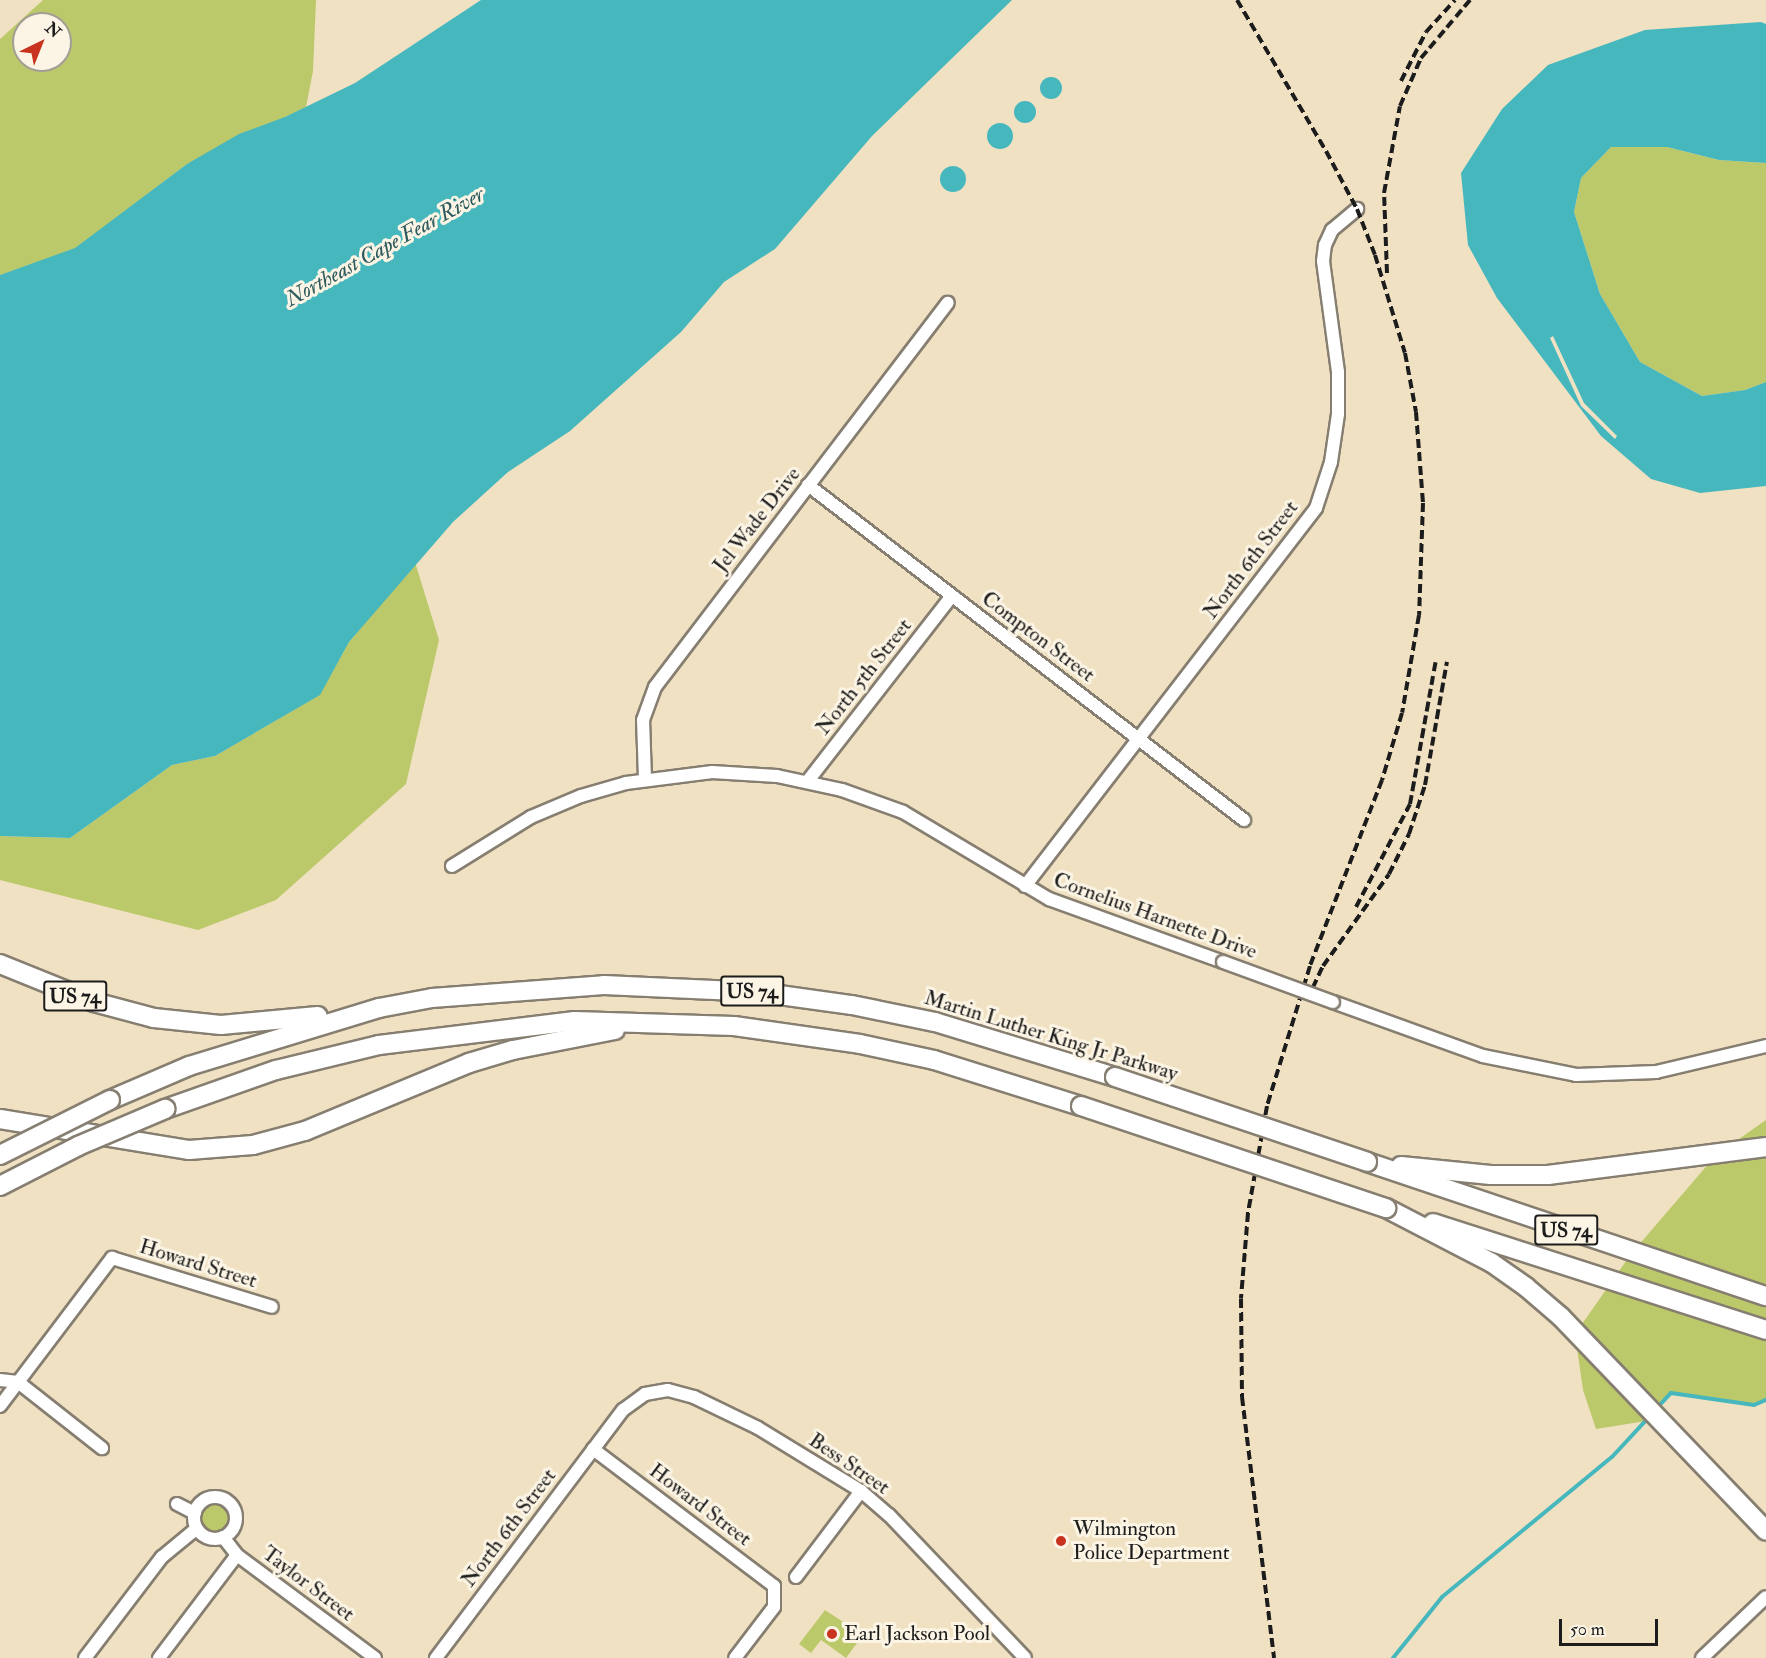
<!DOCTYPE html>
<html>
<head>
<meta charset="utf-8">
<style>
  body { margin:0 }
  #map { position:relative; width:1766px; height:1658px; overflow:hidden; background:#f0e1c3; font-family:"IM FELL Double Pica",serif }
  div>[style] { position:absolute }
  .green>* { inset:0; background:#bcc96a }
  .round { border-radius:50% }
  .water>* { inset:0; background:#47b7be }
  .pier>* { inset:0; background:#f0e1c3 }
  .stream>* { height:4px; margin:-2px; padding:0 2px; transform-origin:2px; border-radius:2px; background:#47b7be }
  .roads { filter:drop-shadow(2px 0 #867e70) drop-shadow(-2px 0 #867e70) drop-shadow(0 2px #867e70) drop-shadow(0 -2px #867e70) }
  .minor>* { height:12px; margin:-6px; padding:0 6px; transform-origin:6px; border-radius:6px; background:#fff }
  .minor>.ring { margin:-6px; padding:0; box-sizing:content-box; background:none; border:12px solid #fff; border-radius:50% }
  .highway>* { height:18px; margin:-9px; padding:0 9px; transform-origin:9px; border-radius:9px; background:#fff }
  .rail>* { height:4px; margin-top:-2px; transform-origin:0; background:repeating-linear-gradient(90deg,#1c1c1c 0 9px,transparent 0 13.5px) }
  .bridges { filter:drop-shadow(2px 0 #867e70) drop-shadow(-2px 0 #867e70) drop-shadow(0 2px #867e70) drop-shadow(0 -2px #867e70) }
  .minor-bridge>* { height:12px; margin:-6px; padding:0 6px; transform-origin:6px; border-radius:6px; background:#fff }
  .highway-bridge>* { height:18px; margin:-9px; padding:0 9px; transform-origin:9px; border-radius:9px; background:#fff }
  .dots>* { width:16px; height:16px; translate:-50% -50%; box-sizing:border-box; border:3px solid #fcf5e5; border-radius:50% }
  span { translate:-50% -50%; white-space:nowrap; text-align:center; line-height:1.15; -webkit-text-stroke:6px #fcf5e5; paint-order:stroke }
  .shield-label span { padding:2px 4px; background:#fcf5e5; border:2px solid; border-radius:4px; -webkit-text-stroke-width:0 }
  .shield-label { font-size:20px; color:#1c1c1c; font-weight:700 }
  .street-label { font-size:21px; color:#1c1c1c }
  .poi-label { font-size:21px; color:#1c1c1c }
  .left { translate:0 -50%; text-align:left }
  .water-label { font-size:22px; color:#2d5a5d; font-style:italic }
  .north { position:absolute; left:12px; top:12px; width:60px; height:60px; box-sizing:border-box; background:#fcf5e5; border:2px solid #a29e95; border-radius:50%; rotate:43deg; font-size:16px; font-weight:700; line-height:24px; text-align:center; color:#1c1c1c }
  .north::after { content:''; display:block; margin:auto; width:21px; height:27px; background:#c8321e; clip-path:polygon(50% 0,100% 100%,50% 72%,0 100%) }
  .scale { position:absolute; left:1559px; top:1619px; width:99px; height:27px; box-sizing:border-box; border:3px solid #1c1c1c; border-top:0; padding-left:8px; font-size:18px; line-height:21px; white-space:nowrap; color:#1c1c1c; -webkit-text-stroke:4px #fcf5e5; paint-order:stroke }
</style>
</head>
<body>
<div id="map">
  <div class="green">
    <div style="clip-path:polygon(evenodd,43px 0,316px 0,313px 71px,306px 107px,187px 164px,75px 249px,0 275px,0 39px,43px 0,24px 24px,60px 24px,60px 60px,24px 60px,24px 24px)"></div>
    <div style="clip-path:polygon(1611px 147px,1667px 147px,1719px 160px,1766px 163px,1766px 382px,1745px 390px,1702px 396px,1640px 362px,1600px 294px,1574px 212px,1581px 178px)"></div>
    <div style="clip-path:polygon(415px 562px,439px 640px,406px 784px,276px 900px,198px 930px,0 880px,0 836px,70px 838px,172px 765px,215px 756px,319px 695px,349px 642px)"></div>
    <div style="clip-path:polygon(1766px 1120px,1766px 1402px,1754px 1405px,1671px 1393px,1646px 1421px,1596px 1429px,1583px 1390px,1575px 1334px,1631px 1254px,1716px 1155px)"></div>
    <div class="round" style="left:201px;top:1504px;width:28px;height:28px"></div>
    <div style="clip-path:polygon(825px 1610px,863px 1635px,846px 1658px,821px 1640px,811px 1653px,799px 1644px)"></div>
  </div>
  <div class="water">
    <div style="clip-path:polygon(481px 0,1012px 0,872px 136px,775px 249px,724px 282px,681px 332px,570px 431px,508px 472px,453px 522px,349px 642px,320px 695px,215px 756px,172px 765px,70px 838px,0 836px,0 275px,75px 248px,187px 164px,239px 134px,285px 117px,355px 83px)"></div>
    <div style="clip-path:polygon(1761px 22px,1766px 24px,1766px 163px,1719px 160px,1667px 147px,1611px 147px,1581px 178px,1574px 212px,1600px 294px,1640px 362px,1702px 396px,1745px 390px,1766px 382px,1766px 486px,1700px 493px,1651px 479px,1601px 436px,1497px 298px,1468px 245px,1461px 173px,1502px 109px,1548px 65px,1645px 30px)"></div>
    <div class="round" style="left:1040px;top:77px;width:22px;height:22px"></div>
    <div class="round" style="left:1014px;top:101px;width:22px;height:22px"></div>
    <div class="round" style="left:987px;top:123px;width:26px;height:26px"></div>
    <div class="round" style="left:940px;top:166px;width:26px;height:26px"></div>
  </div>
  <div class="pier">
    <div style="clip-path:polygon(1553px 336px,1584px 403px,1617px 436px,1615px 439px,1581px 406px,1550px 338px)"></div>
  </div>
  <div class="stream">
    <div style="left:1656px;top:1409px;width:22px;rotate:-47deg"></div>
    <div style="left:1671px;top:1393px;width:84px;rotate:8.2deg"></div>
    <div style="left:1754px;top:1405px;width:13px;rotate:-23deg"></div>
    <div style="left:1393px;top:1658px;width:78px;rotate:-51.2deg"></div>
    <div style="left:1442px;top:1597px;width:220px;rotate:-39.5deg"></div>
    <div style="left:1612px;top:1457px;width:54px;rotate:-47.2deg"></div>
  </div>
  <div class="roads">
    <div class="minor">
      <div style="left:808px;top:485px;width:550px;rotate:37.54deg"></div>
      <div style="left:645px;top:779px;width:59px;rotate:-91.9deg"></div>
      <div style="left:643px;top:720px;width:35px;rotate:-70deg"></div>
      <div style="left:655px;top:687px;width:483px;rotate:-52.7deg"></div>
      <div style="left:807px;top:782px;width:236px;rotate:-52.1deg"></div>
      <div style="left:452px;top:866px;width:93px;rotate:-31.8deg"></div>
      <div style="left:531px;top:817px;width:54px;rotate:-22.8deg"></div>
      <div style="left:581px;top:796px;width:47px;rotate:-16.1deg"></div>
      <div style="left:626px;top:783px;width:87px;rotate:-7.3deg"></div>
      <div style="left:712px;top:772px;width:65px;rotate:3.5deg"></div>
      <div style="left:777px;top:776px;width:66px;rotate:12.2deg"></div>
      <div style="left:842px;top:790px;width:65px;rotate:19.8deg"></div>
      <div style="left:903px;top:812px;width:170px;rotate:30.8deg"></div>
      <div style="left:1049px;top:899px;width:185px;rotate:19.9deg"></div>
      <div style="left:1025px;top:886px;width:477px;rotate:-52.4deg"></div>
      <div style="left:1316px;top:508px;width:48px;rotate:-71.9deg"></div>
      <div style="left:1331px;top:462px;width:49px;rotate:-81.7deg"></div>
      <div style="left:1338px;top:414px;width:42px;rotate:-90deg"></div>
      <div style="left:1338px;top:372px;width:112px;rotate:-97.7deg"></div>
      <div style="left:1323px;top:261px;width:16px;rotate:-83deg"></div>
      <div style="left:1325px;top:245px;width:17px;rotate:-65deg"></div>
      <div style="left:1332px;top:230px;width:33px;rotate:-40deg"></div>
      <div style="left:1333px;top:1002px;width:159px;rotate:19.8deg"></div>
      <div style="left:1483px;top:1056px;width:95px;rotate:11.5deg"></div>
      <div style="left:1576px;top:1075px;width:80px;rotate:-2.1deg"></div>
      <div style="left:1656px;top:1072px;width:113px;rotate:-13.3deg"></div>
      <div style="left:0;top:1380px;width:18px;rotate:6deg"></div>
      <div style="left:18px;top:1382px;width:107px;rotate:38.2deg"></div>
      <div style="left:0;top:1406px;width:186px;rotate:-52.9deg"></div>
      <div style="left:112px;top:1258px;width:167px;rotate:17deg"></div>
      <div style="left:593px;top:1449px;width:227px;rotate:37.1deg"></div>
      <div style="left:774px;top:1586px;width:21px;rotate:90deg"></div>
      <div style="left:774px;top:1607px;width:64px;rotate:127.4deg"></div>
      <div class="ring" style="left:194px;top:1497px;width:30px;height:30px"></div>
      <div style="left:177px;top:1504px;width:20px;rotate:27deg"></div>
      <div style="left:223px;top:1537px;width:23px;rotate:52deg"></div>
      <div style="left:237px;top:1555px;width:172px;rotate:36.7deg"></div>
      <div style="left:796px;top:1577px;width:108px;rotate:-52.9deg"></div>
      <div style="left:85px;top:1658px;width:127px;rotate:-52.7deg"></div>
      <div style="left:162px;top:1557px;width:45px;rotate:-39.6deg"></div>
      <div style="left:159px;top:1658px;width:129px;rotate:-52.9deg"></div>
      <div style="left:436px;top:1658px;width:311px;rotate:-53deg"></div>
      <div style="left:623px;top:1410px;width:27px;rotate:-36deg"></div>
      <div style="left:645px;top:1394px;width:23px;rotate:-10deg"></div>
      <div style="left:668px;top:1390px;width:27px;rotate:15deg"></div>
      <div style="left:694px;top:1397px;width:71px;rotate:25.8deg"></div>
      <div style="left:758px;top:1428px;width:121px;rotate:31.5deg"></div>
      <div style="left:861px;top:1491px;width:37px;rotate:41deg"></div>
      <div style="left:889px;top:1515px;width:197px;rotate:46.4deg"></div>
      <div style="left:1702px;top:1658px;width:88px;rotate:-43.6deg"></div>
    </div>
    <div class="highway">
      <div style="left:0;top:964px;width:101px;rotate:22deg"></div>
      <div style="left:94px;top:1002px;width:62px;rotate:14.9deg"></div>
      <div style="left:154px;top:1018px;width:67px;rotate:6deg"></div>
      <div style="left:221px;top:1025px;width:97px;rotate:-5.3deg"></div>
      <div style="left:110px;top:1100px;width:86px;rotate:-23.3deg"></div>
      <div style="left:189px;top:1066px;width:199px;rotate:-17deg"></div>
      <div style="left:379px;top:1008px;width:54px;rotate:-10.7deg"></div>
      <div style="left:432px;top:998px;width:172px;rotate:-4.3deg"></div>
      <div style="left:604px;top:985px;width:154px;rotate:2.6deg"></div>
      <div style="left:758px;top:992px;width:95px;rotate:7.9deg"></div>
      <div style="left:852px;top:1005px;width:85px;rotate:11.6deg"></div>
      <div style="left:935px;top:1022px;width:188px;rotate:17deg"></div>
      <div style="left:165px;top:1109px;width:118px;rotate:-19.4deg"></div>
      <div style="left:276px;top:1070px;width:106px;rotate:-13.6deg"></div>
      <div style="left:379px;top:1045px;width:197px;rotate:-7deg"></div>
      <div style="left:575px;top:1021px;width:159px;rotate:1.8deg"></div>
      <div style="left:734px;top:1026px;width:127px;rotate:8.1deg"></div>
      <div style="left:860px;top:1044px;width:76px;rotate:12.2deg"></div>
      <div style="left:934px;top:1060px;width:154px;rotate:17.4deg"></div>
      <div style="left:0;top:1119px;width:192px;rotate:9.3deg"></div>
      <div style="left:189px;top:1150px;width:64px;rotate:-4.5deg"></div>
      <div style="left:253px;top:1145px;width:54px;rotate:-15.1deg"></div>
      <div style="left:305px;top:1131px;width:178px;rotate:-22.5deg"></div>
      <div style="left:469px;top:1063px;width:46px;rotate:-16.5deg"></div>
      <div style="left:513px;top:1050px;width:104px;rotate:-11.1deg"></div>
      <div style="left:1367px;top:1162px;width:421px;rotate:18.6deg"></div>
      <div style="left:1401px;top:1166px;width:90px;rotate:5.7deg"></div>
      <div style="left:1491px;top:1175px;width:57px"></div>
      <div style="left:1548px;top:1175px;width:220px;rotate:-7.3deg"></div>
      <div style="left:1386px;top:1208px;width:119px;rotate:27.4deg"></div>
      <div style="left:1492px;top:1263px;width:42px;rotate:35.2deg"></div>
      <div style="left:1526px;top:1287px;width:46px;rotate:40.6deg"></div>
      <div style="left:1561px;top:1317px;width:296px;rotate:46.2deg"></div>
      <div style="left:1433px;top:1223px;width:350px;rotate:17.8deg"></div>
    </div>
  </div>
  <div class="rail">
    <div style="left:1237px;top:0;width:175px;rotate:59.5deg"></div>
    <div style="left:1326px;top:151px;width:66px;rotate:61.9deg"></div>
    <div style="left:1357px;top:209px;width:49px;rotate:68.6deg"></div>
    <div style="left:1375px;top:255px;width:102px;rotate:73deg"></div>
    <div style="left:1405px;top:353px;width:60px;rotate:79.4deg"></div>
    <div style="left:1416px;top:412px;width:91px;rotate:85.6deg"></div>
    <div style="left:1423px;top:503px;width:112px;rotate:92deg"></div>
    <div style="left:1419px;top:615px;width:99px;rotate:99.8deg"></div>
    <div style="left:1402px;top:713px;width:70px;rotate:106.6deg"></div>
    <div style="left:1382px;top:780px;width:199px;rotate:111.2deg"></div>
    <div style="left:1310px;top:966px;width:146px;rotate:107.1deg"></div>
    <div style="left:1267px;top:1106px;width:109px;rotate:100.1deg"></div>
    <div style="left:1248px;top:1213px;width:86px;rotate:94.7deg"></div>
    <div style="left:1241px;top:1299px;width:98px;rotate:89.4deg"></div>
    <div style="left:1242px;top:1397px;width:263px;rotate:83deg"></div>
    <div style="left:1401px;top:81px;width:55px;rotate:-63deg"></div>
    <div style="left:1426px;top:32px;width:43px;rotate:-47.8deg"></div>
    <div style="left:1387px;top:273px;width:80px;rotate:-92.1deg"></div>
    <div style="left:1384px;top:193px;width:88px;rotate:-79.6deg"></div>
    <div style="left:1400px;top:106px;width:52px;rotate:-66.4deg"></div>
    <div style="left:1421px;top:58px;width:76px;rotate:-49.8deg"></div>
    <div style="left:1356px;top:907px;width:116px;rotate:-62.3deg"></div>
    <div style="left:1410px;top:804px;width:147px;rotate:-79.8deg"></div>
    <div style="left:1307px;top:1000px;width:38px;rotate:-65deg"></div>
    <div style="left:1323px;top:966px;width:113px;rotate:-54.3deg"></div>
    <div style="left:1389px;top:874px;width:45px;rotate:-63.4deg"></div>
    <div style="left:1409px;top:834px;width:52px;rotate:-71.9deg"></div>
    <div style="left:1425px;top:785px;width:125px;rotate:-79.9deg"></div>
  </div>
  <div class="bridges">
    <div class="minor-bridge">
      <div style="left:1223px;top:962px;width:117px;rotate:20deg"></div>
    </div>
    <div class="highway-bridge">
      <div style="left:1115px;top:1077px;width:266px;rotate:18.6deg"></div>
      <div style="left:1081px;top:1106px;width:322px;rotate:18.5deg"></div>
      <div style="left:0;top:1155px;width:123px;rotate:-26.6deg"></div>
      <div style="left:0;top:1186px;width:88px;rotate:-27.1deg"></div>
      <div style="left:78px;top:1146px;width:95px;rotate:-23deg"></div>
    </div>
  </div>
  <div class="dots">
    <div style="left:1061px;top:1541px;background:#c8321e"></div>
    <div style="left:832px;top:1634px;background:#c8321e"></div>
  </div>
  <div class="shield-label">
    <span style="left:752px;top:991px">US 74</span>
    <span style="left:75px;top:996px">US 74</span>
    <span style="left:1566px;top:1230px">US 74</span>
  </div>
  <div class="street-label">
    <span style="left:757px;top:520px;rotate:-52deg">Jel Wade Drive</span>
    <span style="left:1251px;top:560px;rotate:-53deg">North 6th Street</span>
    <span style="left:1038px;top:637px;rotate:37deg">Compton Street</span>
    <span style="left:864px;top:677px;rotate:-52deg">North 5th Street</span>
    <span style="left:1155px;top:916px;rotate:20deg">Cornelius Harnette Drive</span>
    <span style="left:1051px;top:1036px;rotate:17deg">Martin Luther King Jr Parkway</span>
    <span style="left:198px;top:1264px;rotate:17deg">Howard Street</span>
    <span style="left:849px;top:1464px;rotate:34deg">Bess Street</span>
    <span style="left:700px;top:1505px;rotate:37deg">Howard Street</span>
    <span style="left:509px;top:1528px;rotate:-53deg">North 6th Street</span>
    <span style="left:308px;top:1584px;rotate:37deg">Taylor Street</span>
  </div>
  <div class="poi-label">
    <span class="left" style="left:1073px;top:1541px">Wilmington<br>Police Department</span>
    <span class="left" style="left:844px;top:1634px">Earl Jackson Pool</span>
  </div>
  <div class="water-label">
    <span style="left:385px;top:247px;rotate:-29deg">Northeast Cape Fear River</span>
  </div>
  <div class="north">N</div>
  <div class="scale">50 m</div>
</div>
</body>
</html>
